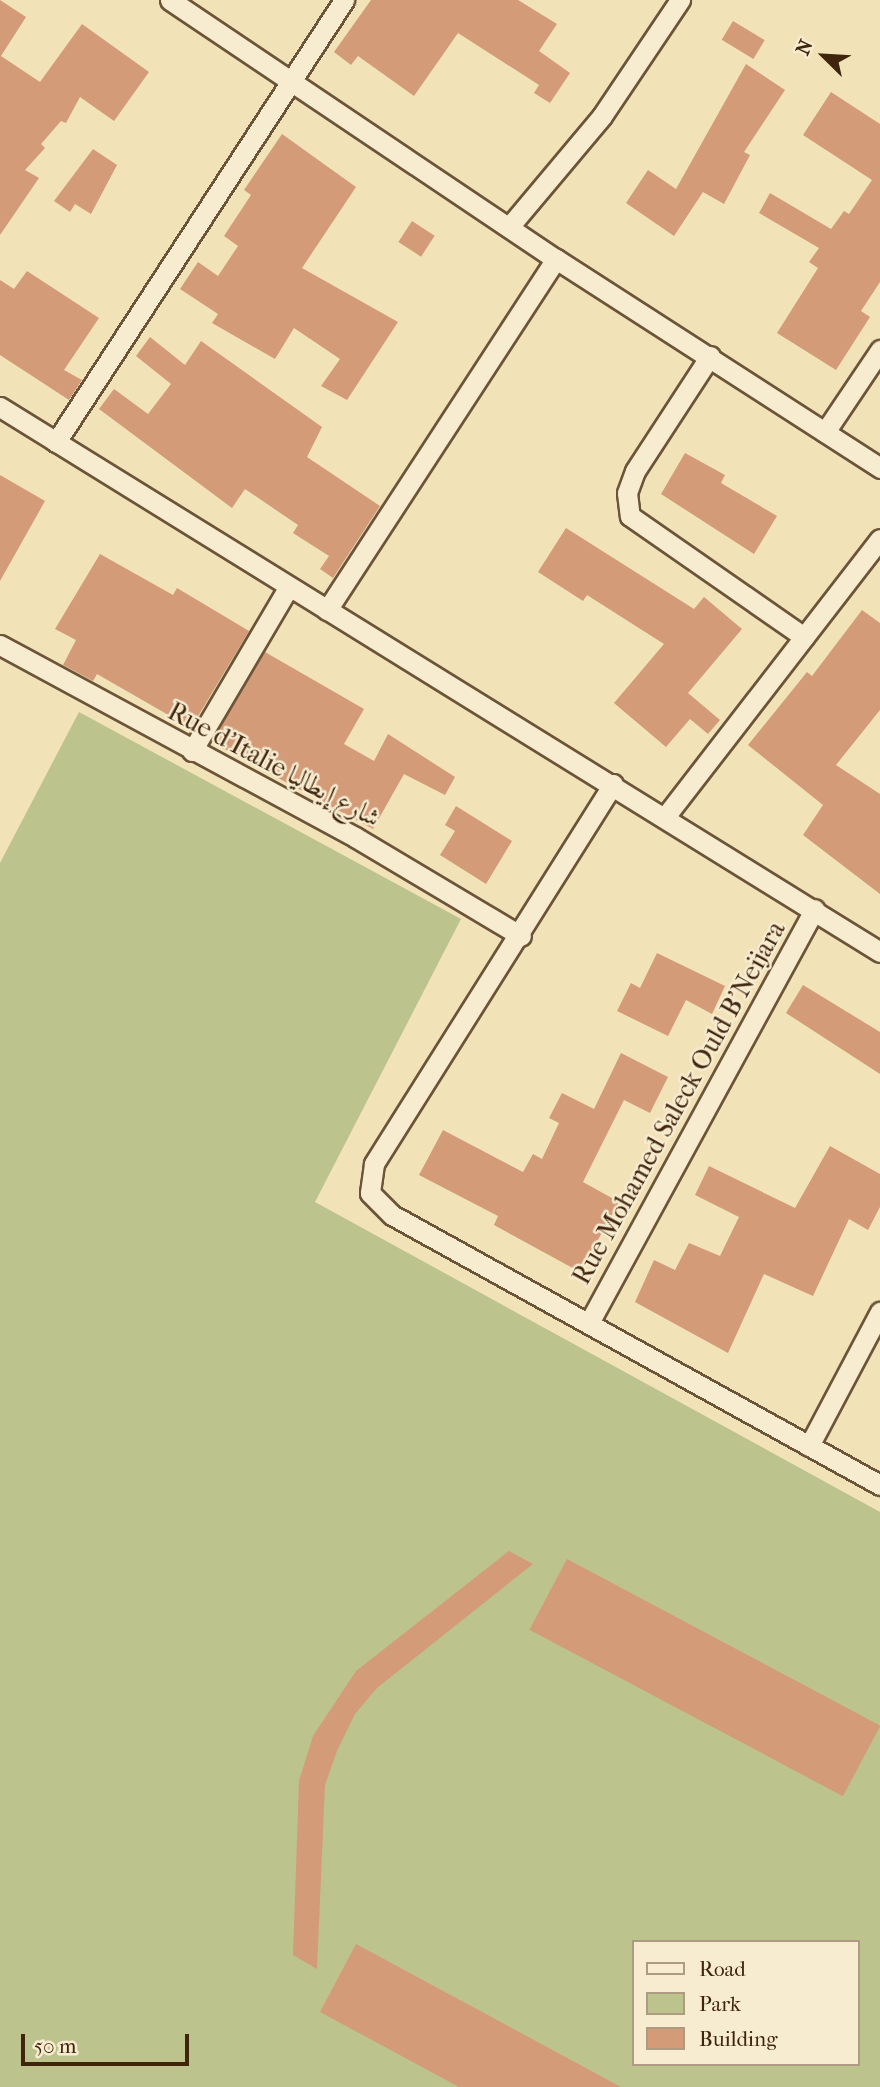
<!DOCTYPE html>
<html>
<head>
<meta charset="utf-8">
<style>
  body { margin:0 }
  #map { position:relative; width:880px; height:2087px; overflow:hidden; background:#f2e2b7; font-family:"IM FELL French Canon",Amiri,serif }
  div>[style] { position:absolute }
  .green>* { inset:0; background:#bcc38d }
  .building>* { inset:0; background:#d49b79; transform-origin:0 0 }
  .roads { filter:drop-shadow(2px 0 #6c5438) drop-shadow(-2px 0 #6c5438) drop-shadow(0 2px #6c5438) drop-shadow(0 -2px #6c5438) }
  .minor>* { height:19px; margin:-9.5px; padding:0 9.5px; transform-origin:9.5px; border-radius:9.5px; background:#f7ecd0 }
  span { translate:-50% -50%; white-space:nowrap; text-align:center; line-height:1.15; -webkit-text-stroke:5px #f7ecd0; paint-order:stroke }
  .street-label { font-size:26px; color:#40250d }
  .legend { position:absolute; left:632px; top:1940px; width:228px; height:126px; box-sizing:border-box; background:#f7ecd0; border:2px solid #ae9c82; margin:0; padding:9px 12px; list-style:none; font-size:21px; color:#40250d }
  .legend li { display:flex; align-items:center; gap:14px; height:35px }
  .legend b { width:35px; border:2px solid #ae9c82 }
  .north { position:absolute; left:789px; top:21px; width:70px; height:70px; -webkit-text-stroke:5px #f7ecd0; paint-order:stroke; rotate:294deg; font-size:19px; font-weight:700; line-height:28px; text-align:center; color:#40250d }
  .north::after { content:''; display:block; margin:auto; width:24px; height:32px; background:#40250d; clip-path:polygon(50% 0,100% 100%,50% 72%,0 100%) }
  .scale { position:absolute; left:21px; top:2034px; width:168px; height:32px; box-sizing:border-box; border:4px solid #40250d; border-top:0; padding-left:9px; font-size:21px; line-height:24px; white-space:nowrap; color:#40250d; -webkit-text-stroke:5px #f7ecd0; paint-order:stroke }
</style>
</head>
<body>
<div id="map">
  <div class="green">
    <div style="clip-path:polygon(evenodd,79px 712px,461px 919px,315px 1202px,880px 1512px,880px 2087px,0 2087px,0 863px,79px 712px,633px 1942px,857px 1942px,857px 2064px,633px 2064px,633px 1942px)"></div>
  </div>
  <div class="building">
    <div style="clip-path:polygon(0 0,26px 17px,1px 56px,40px 82px,82px 24px,149px 72px,114px 121px,80px 97px,66px 123px,61px 121px,41px 144px,45px 148px,25px 170px,39px 178px,0 235px)"></div>
    <div style="clip-path:polygon(371px 0,518px 0,557px 24px,539px 51px,570px 73px,550px 103px,534px 93px,539px 85px,458px 33px,414px 96px,358px 56px,351px 65px,334px 52px)"></div>
    <div style="left:733px;top:21px;width:37px;height:22px;rotate:31deg"></div>
    <div style="clip-path:polygon(746px 64px,785px 90px,744px 152px,750px 155px,724px 204px,703px 192px,674px 236px,626px 203px,648px 170px,676px 189px)"></div>
    <div style="clip-path:polygon(831px 92px,880px 124px,880px 282px,861px 311px,870px 317px,836px 370px,777px 333px,818px 268px,809px 262px,819px 248px,759px 213px,770px 193px,831px 229px,844px 211px,849px 214px,872px 180px,803px 135px)"></div>
    <div style="clip-path:polygon(282px 134px,356px 187px,302px 268px,398px 322px,347px 400px,321px 386px,340px 359px,294px 328px,275px 359px,212px 323px,218px 314px,180px 289px,198px 262px,218px 276px,238px 246px,224px 236px,251px 195px,244px 190px)"></div>
    <div style="clip-path:polygon(93px 149px,117px 165px,91px 214px,75px 204px,70px 212px,54px 201px)"></div>
    <div style="left:412px;top:221px;width:27px;height:25px;rotate:33deg"></div>
    <div style="clip-path:polygon(27px 271px,99px 318px,64px 370px,82px 380px,69px 400px,0 355px,0 280px,14px 289px)"></div>
    <div style="clip-path:polygon(150px 337px,185px 365px,201px 341px,322px 427px,307px 457px,380px 506px,333px 578px,320px 569px,329px 556px,293px 533px,298px 525px,245px 489px,232px 508px,99px 409px,114px 389px,148px 414px,171px 384px,136px 356px)"></div>
    <div style="clip-path:polygon(685px 453px,725px 475px,721px 483px,777px 516px,754px 554px,661px 494px)"></div>
    <div style="clip-path:polygon(0 475px,45px 501px,0 581px)"></div>
    <div style="clip-path:polygon(566px 528px,694px 609px,704px 597px,742px 629px,688px 693px,720px 720px,708px 734px,690px 719px,666px 747px,614px 703px,664px 644px,587px 595px,583px 601px,538px 572px)"></div>
    <div style="clip-path:polygon(100px 554px,173px 595px,177px 588px,249px 631px,191px 728px,97px 674px,93px 681px,63px 665px,76px 640px,55px 629px)"></div>
    <div style="clip-path:polygon(862px 610px,880px 623px,880px 710px,836px 765px,880px 794px,880px 894px,803px 835px,823px 805px,748px 745px,807px 672px,812px 676px)"></div>
    <div style="clip-path:polygon(265px 652px,364px 709px,344px 744px,374px 761px,388px 734px,455px 777px,445px 795px,404px 774px,373px 829px,217px 745px,213px 740px)"></div>
    <div style="clip-path:polygon(456px 806px,512px 841px,486px 884px,440px 855px,455px 831px,445px 825px)"></div>
    <div style="clip-path:polygon(657px 953px,725px 986px,712px 1014px,686px 1000px,668px 1036px,617px 1011px,631px 983px,640px 988px)"></div>
    <div style="clip-path:polygon(803px 985px,880px 1032px,880px 1074px,786px 1013px)"></div>
    <div style="clip-path:polygon(621px 1053px,668px 1077px,650px 1113px,624px 1100px,583px 1182px,619px 1202px,580px 1272px,494px 1225px,498px 1216px,419px 1175px,443px 1130px,523px 1172px,533px 1154px,542px 1159px,559px 1123px,549px 1118px,562px 1093px,594px 1109px)"></div>
    <div style="clip-path:polygon(830px 1146px,880px 1174px,880px 1207px,868px 1230px,849px 1219px,813px 1296px,764px 1274px,728px 1353px,635px 1302px,654px 1260px,675px 1270px,689px 1243px,720px 1256px,739px 1217px,695px 1195px,709px 1166px,795px 1208px)"></div>
    <div style="clip-path:polygon(509px 1551px,533px 1564px,377px 1688px,355px 1714px,337px 1751px,325px 1785px,317px 1969px,293px 1955px,299px 1781px,313px 1736px,356px 1671px)"></div>
    <div style="left:567px;top:1559px;width:355px;height:80px;rotate:28deg"></div>
    <div style="clip-path:polygon(356px 1944px,621px 2087px,459px 2087px,320px 2012px)"></div>
  </div>
  <div class="roads">
    <div class="minor">
      <div style="left:170px;top:0;width:465px;rotate:33.9deg"></div>
      <div style="left:556px;top:259px;width:386px;rotate:32.8deg"></div>
      <div style="left:509px;top:227px;width:145px;rotate:-50deg"></div>
      <div style="left:602px;top:116px;width:140px;rotate:-56.1deg"></div>
      <div style="left:710px;top:356px;width:137px;rotate:123.1deg"></div>
      <div style="left:635px;top:471px;width:23px;rotate:110deg"></div>
      <div style="left:627px;top:493px;width:23px;rotate:83deg"></div>
      <div style="left:630px;top:516px;width:212px;rotate:34.8deg"></div>
      <div style="left:0;top:407px;width:1035px;rotate:31.77deg"></div>
      <div style="left:825px;top:432px;width:99px;rotate:-56.1deg"></div>
      <div style="left:56px;top:442px;width:528px;rotate:-56.91deg"></div>
      <div style="left:327px;top:610px;width:419px;rotate:-56.9deg"></div>
      <div style="left:0;top:645px;width:404px;rotate:28.4deg"></div>
      <div style="left:355px;top:837px;width:193px;rotate:30.8deg"></div>
      <div style="left:192px;top:751px;width:189px;rotate:-59.5deg"></div>
      <div style="left:613px;top:784px;width:449px;rotate:122.2deg"></div>
      <div style="left:374px;top:1164px;width:29px;rotate:98deg"></div>
      <div style="left:370px;top:1193px;width:31px;rotate:45deg"></div>
      <div style="left:392px;top:1215px;width:558px;rotate:28.95deg"></div>
      <div style="left:665px;top:817px;width:351px;rotate:-52.3deg"></div>
      <div style="left:590px;top:1321px;width:469px;rotate:-61.4deg"></div>
      <div style="left:809px;top:1446px;width:152px;rotate:-62.1deg"></div>
    </div>
  </div>
  <div class="street-label">
    <span style="left:274px;top:765px;rotate:28deg">Rue d'Italie شارع إيطاليا</span>
    <span style="left:679px;top:1103px;rotate:-61deg">Rue Mohamed Saleck Ould B'Neijara</span>
  </div>
  <ul class="legend">
  <li><b style="height:9px;background:#f7ecd0"></b>Road</li>
  <li><b style="height:19px;background:#bcc38d"></b>Park</li>
  <li><b style="height:19px;background:#d49b79"></b>Building</li>
  </ul>
  <div class="north">N</div>
  <div class="scale">50 m</div>
</div>
</body>
</html>
